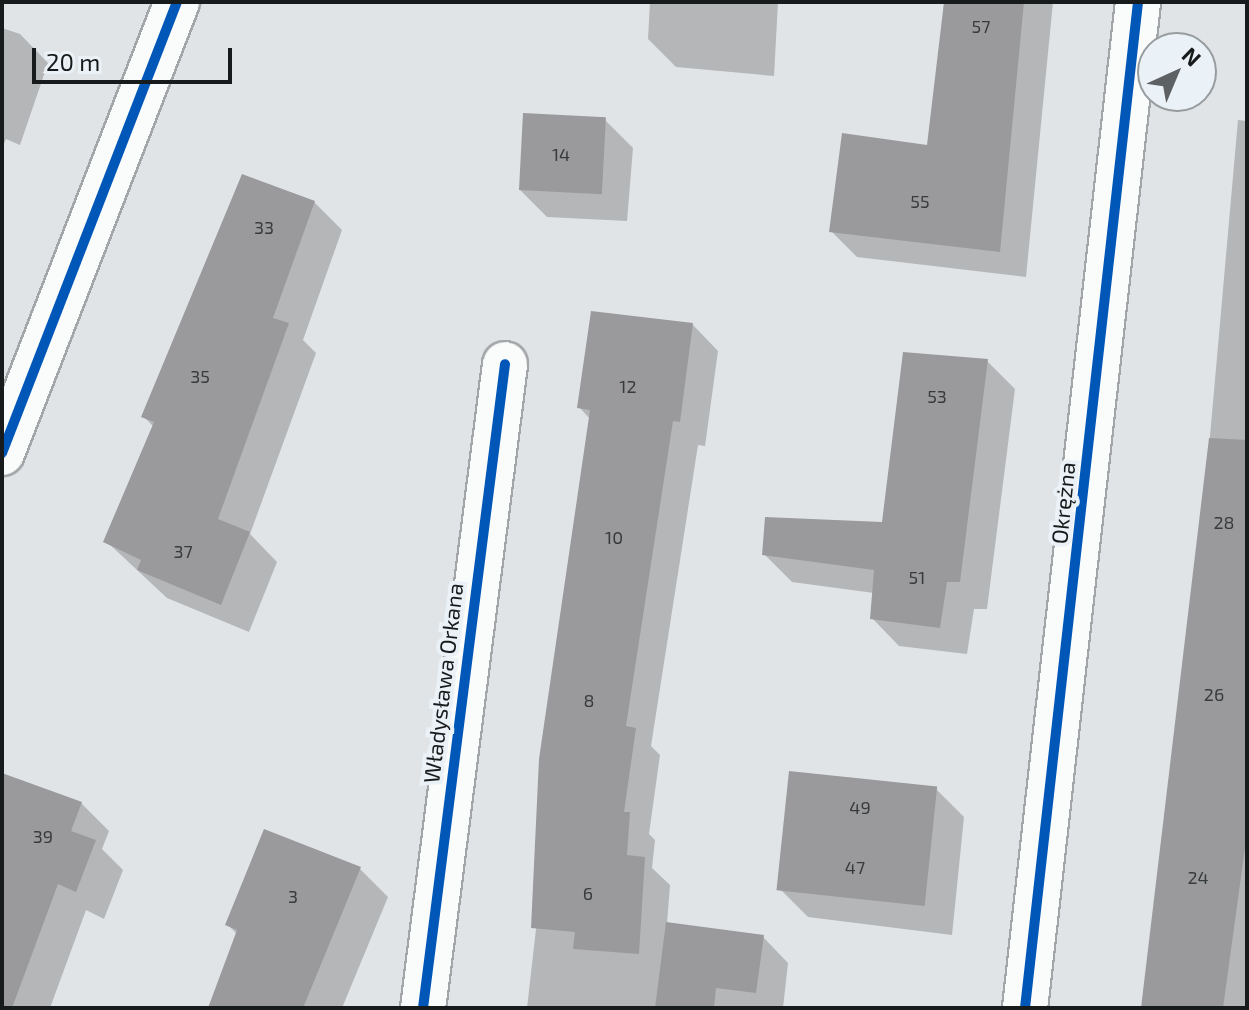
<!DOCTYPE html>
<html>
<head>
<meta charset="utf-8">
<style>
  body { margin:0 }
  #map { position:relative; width:1249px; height:1010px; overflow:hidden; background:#e1e4e7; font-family:"Exo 2",sans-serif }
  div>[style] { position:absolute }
  .shadow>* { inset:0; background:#0003 }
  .building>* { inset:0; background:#9a9a9c; transform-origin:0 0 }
  .roads { filter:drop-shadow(2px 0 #a3a6a8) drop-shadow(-2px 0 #a3a6a8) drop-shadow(0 2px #a3a6a8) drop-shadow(0 -2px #a3a6a8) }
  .minor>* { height:44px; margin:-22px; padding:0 22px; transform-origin:22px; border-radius:22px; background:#fafbfb }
  .cycleway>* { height:10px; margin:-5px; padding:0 5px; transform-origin:5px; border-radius:5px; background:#0057b8 }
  span { translate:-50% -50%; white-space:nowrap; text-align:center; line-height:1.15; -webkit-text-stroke:8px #ebf2f7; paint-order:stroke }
  .number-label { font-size:18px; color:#383b3c }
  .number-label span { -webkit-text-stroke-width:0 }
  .street-label { font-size:22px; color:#181b1c }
  .frame { position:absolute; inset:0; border:4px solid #181b1c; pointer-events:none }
  .north { position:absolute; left:1137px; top:32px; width:80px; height:80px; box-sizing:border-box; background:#ebf2f7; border:2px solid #979c9f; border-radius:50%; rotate:44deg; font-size:22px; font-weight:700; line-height:32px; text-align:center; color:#181b1c }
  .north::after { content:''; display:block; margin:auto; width:28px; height:36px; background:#5e6163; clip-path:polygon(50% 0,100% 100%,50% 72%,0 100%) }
  .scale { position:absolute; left:32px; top:48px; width:200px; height:36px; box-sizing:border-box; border:4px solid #181b1c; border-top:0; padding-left:10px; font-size:24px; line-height:28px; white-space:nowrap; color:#181b1c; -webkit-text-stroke:6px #ebf2f7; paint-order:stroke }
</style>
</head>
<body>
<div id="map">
  <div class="shadow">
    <div style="clip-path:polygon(650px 2px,778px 2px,774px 76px,676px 67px,648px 39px)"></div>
    <div style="clip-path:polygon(946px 2px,1053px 2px,1026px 277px,857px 257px,831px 231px,929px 147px)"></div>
    <div style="clip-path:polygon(2px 28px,20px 34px,48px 63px,20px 145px,6px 139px,2px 148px)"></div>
    <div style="clip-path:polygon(605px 120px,633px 148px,627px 221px,547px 217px,519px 189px)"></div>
    <div style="clip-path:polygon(1238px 120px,1247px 121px,1247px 1008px,1143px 1008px,1196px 594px)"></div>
    <div style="clip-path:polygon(314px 202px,342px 230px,303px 340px,316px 353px,250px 534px,277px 562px,249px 632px,167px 598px,106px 541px,154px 427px,143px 416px)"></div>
    <div style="clip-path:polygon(693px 325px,718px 351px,705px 446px,698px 445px,651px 746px,660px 755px,649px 834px,655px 840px,652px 868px,670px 885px,667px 924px,763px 937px,788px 963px,783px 1008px,527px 1008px,536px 929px,541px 759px,590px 419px,579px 407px)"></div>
    <div style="clip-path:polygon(987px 361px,1015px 389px,987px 609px,974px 609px,967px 654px,899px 646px,872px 618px,874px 593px,792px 582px,764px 554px,884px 524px)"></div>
    <div style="clip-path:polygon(2px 786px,81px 803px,109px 831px,102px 849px,123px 870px,104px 919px,86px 910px,50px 1008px,2px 1008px)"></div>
    <div style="clip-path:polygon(936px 789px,964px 817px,952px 935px,808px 917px,780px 889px)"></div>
    <div style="clip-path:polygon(360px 869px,388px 897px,342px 1008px,210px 1008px,237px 934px,227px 924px)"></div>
  </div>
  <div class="building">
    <div style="clip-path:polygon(944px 2px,1024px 2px,1000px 252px,829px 232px,842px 133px,927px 145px)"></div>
    <div style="left:523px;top:113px;width:83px;height:77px;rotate:3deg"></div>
    <div style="clip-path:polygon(242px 174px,315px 201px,273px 318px,289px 323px,218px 519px,250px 532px,221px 605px,137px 570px,141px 560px,103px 542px,154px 422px,141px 417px)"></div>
    <div style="clip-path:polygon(591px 311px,693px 323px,680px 422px,673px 421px,626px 726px,636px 728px,624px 812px,630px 812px,627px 855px,645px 857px,639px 954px,573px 949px,575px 932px,531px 928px,539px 759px,590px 410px,577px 408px)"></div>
    <div style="clip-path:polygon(903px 352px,988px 359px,960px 582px,947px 582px,940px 628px,870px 619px,874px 570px,762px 555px,765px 517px,882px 522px)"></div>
    <div style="clip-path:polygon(1209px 438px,1247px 440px,1247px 833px,1223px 1008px,1141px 1008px)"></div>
    <div style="left:789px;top:771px;width:149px;height:120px;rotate:6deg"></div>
    <div style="clip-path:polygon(2px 773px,82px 802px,71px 831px,96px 840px,76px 892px,58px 884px,12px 1008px,2px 1008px)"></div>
    <div style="clip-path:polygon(264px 829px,361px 867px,303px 1008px,208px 1008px,237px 930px,225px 925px)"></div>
    <div style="clip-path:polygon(666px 922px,764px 935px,756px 993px,716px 988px,714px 1008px,655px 1008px)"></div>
  </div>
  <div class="roads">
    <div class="minor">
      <div style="left:2px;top:453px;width:484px;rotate:-68.8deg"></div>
      <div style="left:423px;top:1008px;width:649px;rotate:-82.74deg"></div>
      <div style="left:1025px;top:1008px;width:1012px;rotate:-83.59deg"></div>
    </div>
  </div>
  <div class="cycleway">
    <div style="left:2px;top:453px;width:484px;rotate:-68.8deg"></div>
    <div style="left:423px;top:1008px;width:649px;rotate:-82.74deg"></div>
    <div style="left:1025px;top:1008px;width:1012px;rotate:-83.59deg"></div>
  </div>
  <div class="number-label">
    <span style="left:981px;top:26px">57</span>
    <span style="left:561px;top:154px">14</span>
    <span style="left:920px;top:201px">55</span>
    <span style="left:264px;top:227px">33</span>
    <span style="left:200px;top:376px">35</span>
    <span style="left:628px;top:386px">12</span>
    <span style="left:937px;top:396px">53</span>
    <span style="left:1224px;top:522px">28</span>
    <span style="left:614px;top:537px">10</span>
    <span style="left:183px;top:551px">37</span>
    <span style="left:917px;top:577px">51</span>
    <span style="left:1214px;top:694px">26</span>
    <span style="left:589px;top:700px">8</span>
    <span style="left:860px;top:807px">49</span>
    <span style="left:43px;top:836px">39</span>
    <span style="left:855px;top:867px">47</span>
    <span style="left:1198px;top:877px">24</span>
    <span style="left:588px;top:893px">6</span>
    <span style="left:293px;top:896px">3</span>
  </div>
  <div class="street-label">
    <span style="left:1063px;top:503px;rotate:-84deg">Okrężna</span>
    <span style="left:443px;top:683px;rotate:-83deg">Władysława Orkana</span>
  </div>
  <div class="frame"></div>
  <div class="north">N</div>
  <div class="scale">20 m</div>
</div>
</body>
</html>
